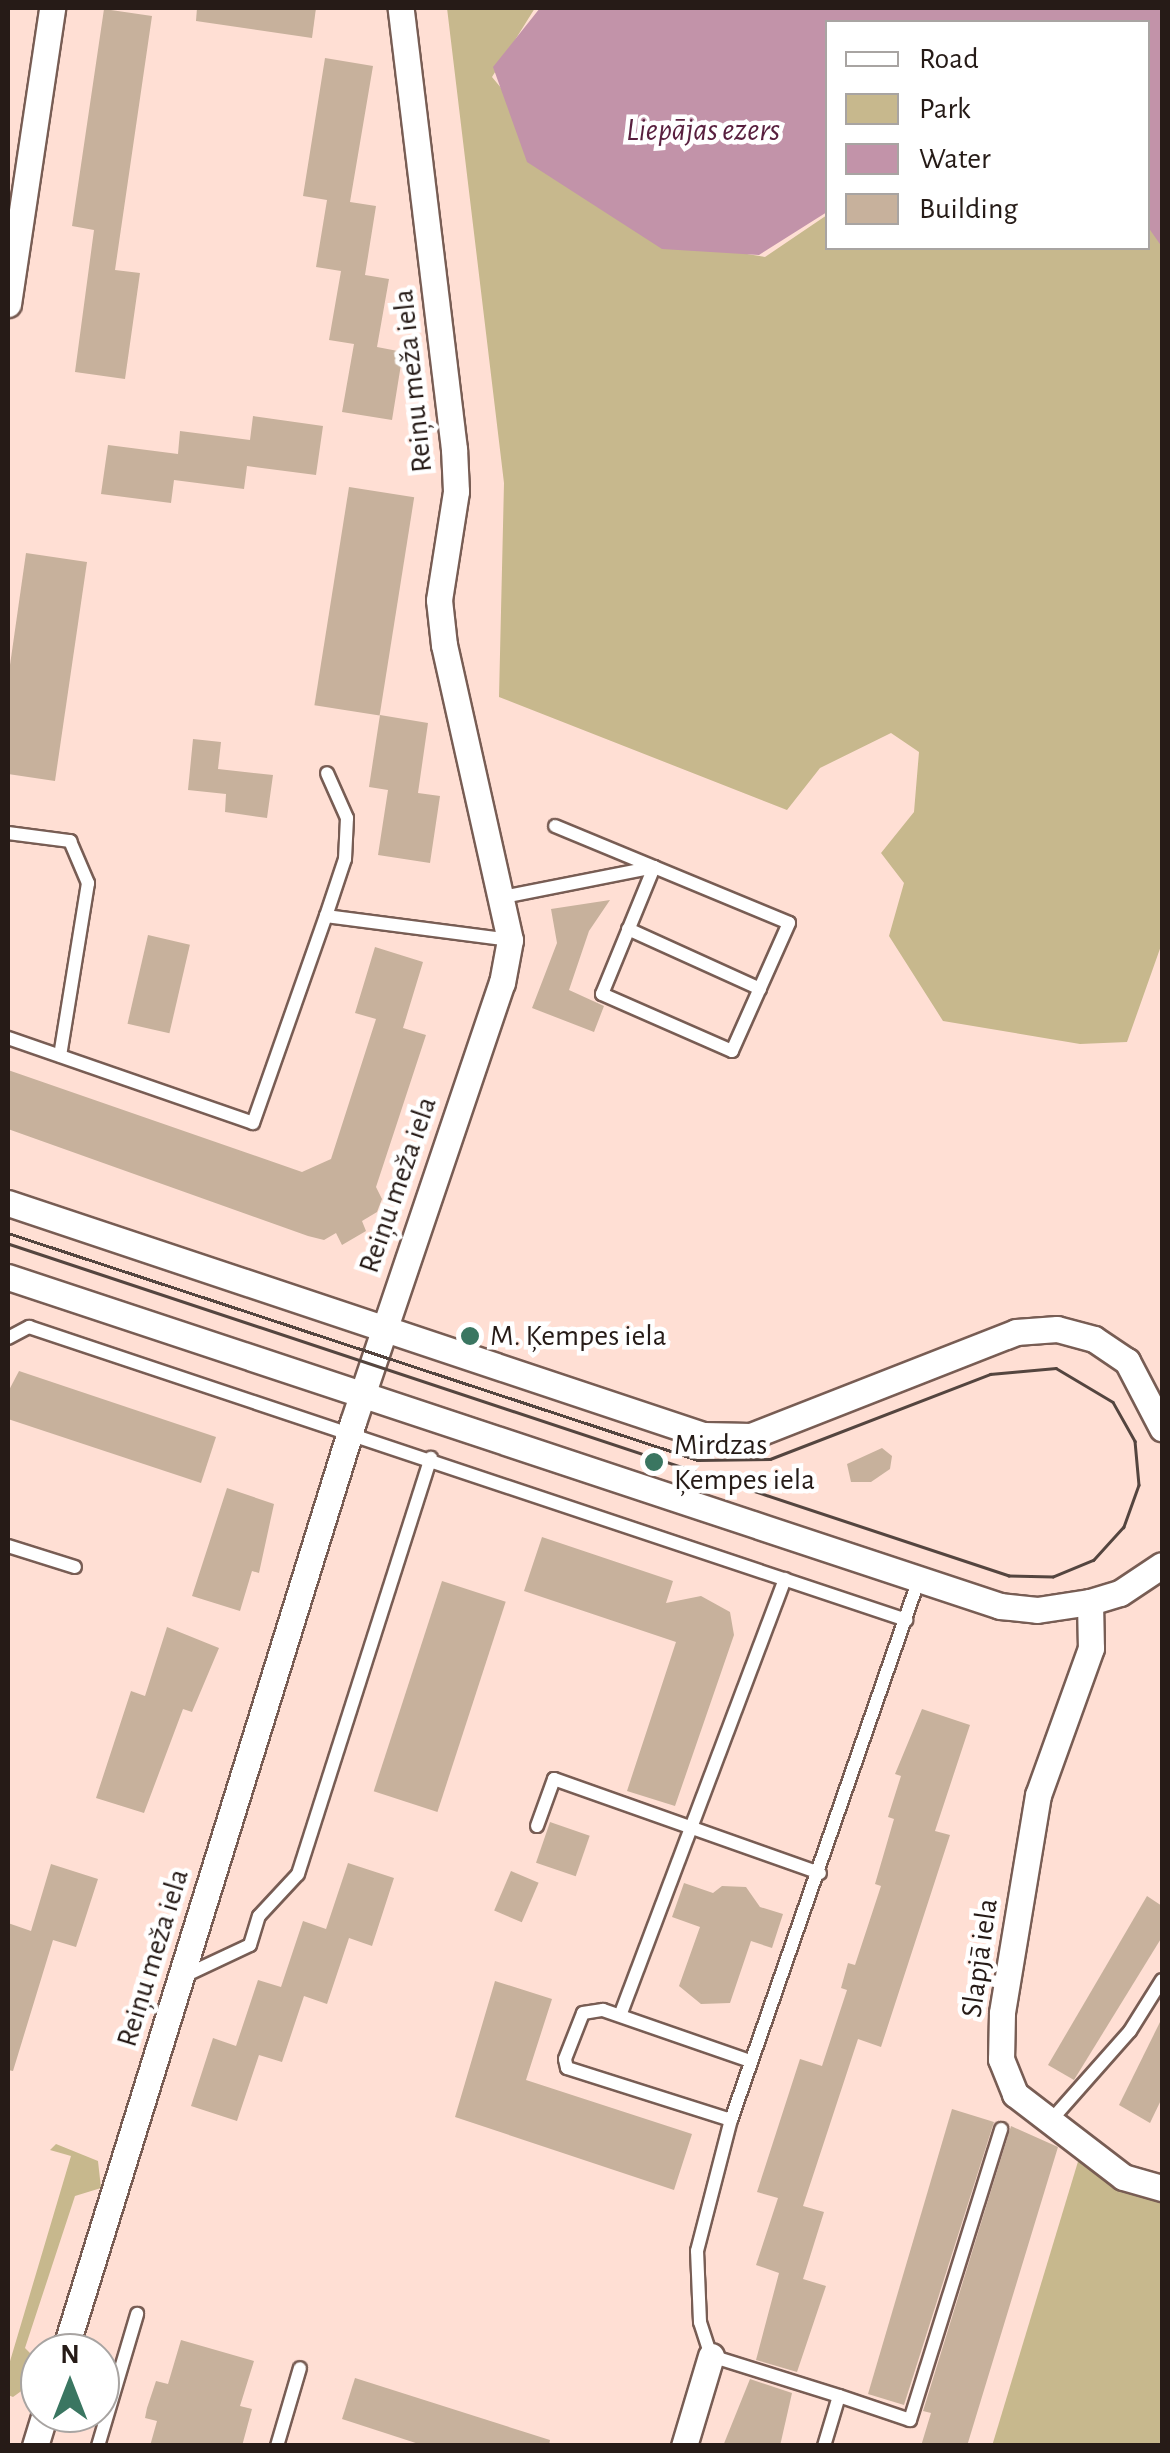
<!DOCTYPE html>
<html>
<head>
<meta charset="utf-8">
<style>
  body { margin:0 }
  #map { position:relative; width:1170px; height:2453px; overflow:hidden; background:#ffdfd4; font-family:"Alegreya Sans",sans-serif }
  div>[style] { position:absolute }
  .green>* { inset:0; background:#c7b88d }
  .water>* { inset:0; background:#c293a9 }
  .building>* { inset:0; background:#c7b19c; transform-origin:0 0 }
  .roads { filter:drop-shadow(2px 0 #785d54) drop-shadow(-2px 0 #785d54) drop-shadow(0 2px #785d54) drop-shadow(0 -2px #785d54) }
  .service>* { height:12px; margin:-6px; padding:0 6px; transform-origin:6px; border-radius:6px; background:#fff }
  .minor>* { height:25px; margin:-12.5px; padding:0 12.5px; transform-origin:12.5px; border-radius:12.5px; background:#fff }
  .tram>* { height:2.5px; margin:-1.25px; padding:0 1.25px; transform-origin:1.25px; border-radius:1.25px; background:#54453f }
  .dots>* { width:28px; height:28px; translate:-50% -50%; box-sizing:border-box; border:5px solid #fff; border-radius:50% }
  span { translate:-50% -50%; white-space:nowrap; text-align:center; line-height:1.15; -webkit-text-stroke:9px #fff; paint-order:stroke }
  .street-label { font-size:30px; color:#261b17 }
  .poi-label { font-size:30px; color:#261b17 }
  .left { translate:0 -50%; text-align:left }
  .water-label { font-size:32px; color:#581f3e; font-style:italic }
  .frame { position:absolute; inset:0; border:10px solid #261b17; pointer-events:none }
  .legend { position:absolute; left:825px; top:20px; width:325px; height:230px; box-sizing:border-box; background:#fff; border:2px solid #a8a4a2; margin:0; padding:12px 18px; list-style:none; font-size:30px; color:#261b17 }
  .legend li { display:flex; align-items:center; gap:20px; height:50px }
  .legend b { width:50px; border:2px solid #a8a4a2 }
  .north { position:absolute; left:20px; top:2333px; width:100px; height:100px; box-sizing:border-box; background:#fff; border:2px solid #a8a4a2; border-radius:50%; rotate:0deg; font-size:28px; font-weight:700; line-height:40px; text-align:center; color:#261b17 }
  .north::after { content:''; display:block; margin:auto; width:35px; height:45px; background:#3a7661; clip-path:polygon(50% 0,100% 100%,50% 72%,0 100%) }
</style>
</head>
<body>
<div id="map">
  <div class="green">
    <div style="clip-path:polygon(447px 8px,535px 8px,492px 77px,595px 201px,670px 241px,765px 257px,827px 215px,828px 248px,1148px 248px,1148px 22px,828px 22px,600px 8px,1162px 8px,1162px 943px,1127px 1042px,1080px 1044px,943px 1021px,889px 936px,904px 883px,881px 853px,914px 812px,919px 752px,891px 733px,820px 768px,787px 810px,499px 697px,504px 483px)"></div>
    <div style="clip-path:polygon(56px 2144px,98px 2161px,101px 2188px,75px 2196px,25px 2348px,40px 2363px,38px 2379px,13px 2397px,8px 2395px,8px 2368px,71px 2156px,50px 2150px)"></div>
    <div style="clip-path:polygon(1083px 2145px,1162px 2188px,1162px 2445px,992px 2446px)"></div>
  </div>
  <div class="water">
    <div style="clip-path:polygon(540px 8px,1162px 8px,1162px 247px,1148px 227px,1148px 22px,828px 22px,827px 212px,759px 255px,662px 249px,527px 162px,493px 67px)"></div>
  </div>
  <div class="building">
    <div style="clip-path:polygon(197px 8px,316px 8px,312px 38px,196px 21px)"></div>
    <div style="clip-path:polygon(104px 9px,152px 16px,115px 270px,140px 273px,125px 379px,75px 372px,94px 230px,72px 226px)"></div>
    <div style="clip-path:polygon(325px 58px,373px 66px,350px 202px,376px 206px,365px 275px,389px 279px,377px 347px,403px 352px,392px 420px,342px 412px,354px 344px,329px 340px,341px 271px,316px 267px,327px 200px,303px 196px)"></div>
    <div style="clip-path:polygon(253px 416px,323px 426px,316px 475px,247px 466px,244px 489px,174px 480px,171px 503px,101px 494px,108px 445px,178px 454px,180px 431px,250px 440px)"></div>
    <div style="left:349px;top:487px;width:66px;height:221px;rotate:9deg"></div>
    <div style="clip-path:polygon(26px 553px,87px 562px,55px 781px,8px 774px,8px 679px)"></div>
    <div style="clip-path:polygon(380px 715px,428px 723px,418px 793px,440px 796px,430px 863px,378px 855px,388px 790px,369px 787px)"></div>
    <div style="clip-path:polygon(193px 739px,221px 742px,218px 769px,273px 775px,267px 818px,225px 812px,226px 794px,188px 790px)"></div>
    <div style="clip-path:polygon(610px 900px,589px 931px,569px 990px,604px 1006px,594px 1032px,532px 1008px,557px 943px,551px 909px)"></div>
    <div style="left:148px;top:935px;width:43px;height:91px;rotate:13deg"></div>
    <div style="clip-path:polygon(375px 947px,423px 962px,403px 1028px,426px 1035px,376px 1187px,382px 1199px,377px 1212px,362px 1221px,366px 1231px,342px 1245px,336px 1233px,324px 1240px,308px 1236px,8px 1129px,8px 1070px,302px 1172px,331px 1159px,376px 1019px,355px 1013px)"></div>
    <div style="clip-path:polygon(19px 1371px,216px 1437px,201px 1483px,8px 1419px,8px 1392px)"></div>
    <div style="clip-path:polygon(882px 1448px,892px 1456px,890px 1469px,871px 1482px,851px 1482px,847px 1464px)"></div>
    <div style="clip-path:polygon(227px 1488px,274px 1504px,259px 1573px,252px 1571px,240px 1611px,192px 1596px)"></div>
    <div style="clip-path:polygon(542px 1537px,673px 1581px,666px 1603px,701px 1596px,730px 1612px,734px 1635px,675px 1806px,627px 1791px,676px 1642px,524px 1591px)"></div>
    <div style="left:442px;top:1581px;width:67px;height:221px;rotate:18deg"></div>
    <div style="clip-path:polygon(167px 1627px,219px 1648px,192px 1712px,183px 1709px,144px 1813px,96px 1798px,131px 1691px,145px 1696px)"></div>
    <div style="clip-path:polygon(922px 1709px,970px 1725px,935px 1831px,950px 1835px,881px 2047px,858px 2039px,803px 2206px,824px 2212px,803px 2279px,826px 2286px,797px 2372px,756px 2360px,779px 2273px,756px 2265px,778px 2198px,757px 2192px,800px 2059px,822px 2066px,847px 1990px,841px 1988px,848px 1963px,855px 1965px,881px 1886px,875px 1884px,894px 1819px,888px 1817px,901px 1776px,895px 1774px)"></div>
    <div style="left:550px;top:1822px;width:42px;height:43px;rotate:19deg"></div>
    <div style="clip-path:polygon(348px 1863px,394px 1878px,372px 1946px,349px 1938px,327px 2004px,304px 1996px,282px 2062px,259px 2055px,237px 2121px,191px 2106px,213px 2038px,236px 2046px,258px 1980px,281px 1987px,303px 1921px,326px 1929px)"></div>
    <div style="clip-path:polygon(51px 1864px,98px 1879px,76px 1947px,53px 1940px,13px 2071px,8px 2070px,8px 1923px,31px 1931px)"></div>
    <div style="left:511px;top:1871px;width:30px;height:43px;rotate:23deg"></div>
    <div style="clip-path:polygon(684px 1883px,713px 1893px,722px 1886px,746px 1887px,760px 1907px,783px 1914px,772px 1948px,751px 1941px,730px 2003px,701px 2004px,679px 1986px,700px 1927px,672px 1917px)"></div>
    <div style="clip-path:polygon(1147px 1896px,1162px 1906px,1162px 1937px,1074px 2080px,1048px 2065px)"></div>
    <div style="clip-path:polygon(495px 1981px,552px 1999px,526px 2080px,692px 2134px,674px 2190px,455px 2117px)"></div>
    <div style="clip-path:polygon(1162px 2018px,1162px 2098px,1150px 2123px,1119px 2105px)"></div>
    <div style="clip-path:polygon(952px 2109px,994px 2122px,904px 2405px,868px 2394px)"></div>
    <div style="clip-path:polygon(1011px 2126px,1058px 2147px,967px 2446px,921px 2446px,931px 2413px,923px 2411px)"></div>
    <div style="clip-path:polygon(181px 2340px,254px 2361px,240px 2406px,252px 2409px,242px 2446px,150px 2446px,157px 2421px,145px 2418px,147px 2408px,156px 2381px,168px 2384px)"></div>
    <div style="clip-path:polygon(355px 2378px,550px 2440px,549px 2446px,425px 2446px,342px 2419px)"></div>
    <div style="clip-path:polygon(750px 2379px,792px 2393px,780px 2446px,723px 2446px)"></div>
  </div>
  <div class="roads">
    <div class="service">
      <div style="left:8px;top:833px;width:63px;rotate:7.4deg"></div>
      <div style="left:70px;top:841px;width:46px;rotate:66.8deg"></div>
      <div style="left:88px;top:883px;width:175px;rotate:99.2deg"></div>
      <div style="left:503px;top:897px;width:154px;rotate:-11.2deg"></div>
      <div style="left:654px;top:867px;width:146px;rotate:22.5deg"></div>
      <div style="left:789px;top:923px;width:140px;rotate:114deg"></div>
      <div style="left:732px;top:1051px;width:142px;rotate:-156.3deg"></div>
      <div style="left:602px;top:994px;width:137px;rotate:-67.7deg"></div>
      <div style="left:654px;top:867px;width:107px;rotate:-157.5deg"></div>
      <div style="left:326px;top:916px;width:60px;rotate:-71.6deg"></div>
      <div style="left:345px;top:859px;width:41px;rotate:-87.2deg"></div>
      <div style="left:347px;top:818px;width:49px;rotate:-114deg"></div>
      <div style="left:628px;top:929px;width:145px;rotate:24.4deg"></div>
      <div style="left:8px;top:1038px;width:259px;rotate:19.1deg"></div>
      <div style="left:253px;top:1123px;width:219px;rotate:-70.6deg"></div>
      <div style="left:326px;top:916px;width:186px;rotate:7.4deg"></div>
      <div style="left:8px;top:1338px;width:24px;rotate:-28deg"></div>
      <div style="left:29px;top:1327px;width:925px;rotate:18.47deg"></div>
      <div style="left:8px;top:1546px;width:70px;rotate:17.4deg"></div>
      <div style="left:537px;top:1826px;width:50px;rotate:-70.1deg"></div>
      <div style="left:554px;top:1779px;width:282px;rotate:19.5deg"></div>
      <div style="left:182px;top:1977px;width:75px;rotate:-25.2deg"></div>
      <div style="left:250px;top:1945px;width:30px;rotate:-73deg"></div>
      <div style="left:259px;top:1916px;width:57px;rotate:-47.1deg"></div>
      <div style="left:298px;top:1874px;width:437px;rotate:-72.3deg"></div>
      <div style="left:621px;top:2013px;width:464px;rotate:-69.3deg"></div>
      <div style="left:1053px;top:2118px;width:116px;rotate:-48.5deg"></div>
      <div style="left:1130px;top:2031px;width:60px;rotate:-57.9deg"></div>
      <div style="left:731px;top:2120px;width:172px;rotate:-162.4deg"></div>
      <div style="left:567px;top:2068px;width:9px;rotate:-103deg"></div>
      <div style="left:565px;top:2059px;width:49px;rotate:-68.6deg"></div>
      <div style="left:583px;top:2013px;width:20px;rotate:-9deg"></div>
      <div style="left:603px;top:2010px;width:156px;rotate:19.1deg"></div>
      <div style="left:839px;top:2396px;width:75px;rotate:18.7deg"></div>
      <div style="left:910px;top:2420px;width:305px;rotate:-72.6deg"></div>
      <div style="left:98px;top:2446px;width:138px;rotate:-73.5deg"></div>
      <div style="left:277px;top:2446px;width:81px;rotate:-73.6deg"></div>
      <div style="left:824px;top:2446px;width:52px;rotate:-73.3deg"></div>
      <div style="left:839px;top:2396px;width:134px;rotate:-162.6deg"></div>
      <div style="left:711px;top:2356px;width:36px;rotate:-108deg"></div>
      <div style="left:700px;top:2322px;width:71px;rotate:-92.4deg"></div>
      <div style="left:697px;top:2251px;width:135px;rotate:-75.5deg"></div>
      <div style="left:731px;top:2120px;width:573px;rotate:-70.84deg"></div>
    </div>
    <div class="minor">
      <div style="left:8px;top:304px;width:299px;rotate:-81.5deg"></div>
      <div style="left:8px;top:1203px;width:733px;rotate:18.46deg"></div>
      <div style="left:703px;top:1435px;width:48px;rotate:1.2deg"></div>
      <div style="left:751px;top:1436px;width:285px;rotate:-21.4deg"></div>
      <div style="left:1016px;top:1332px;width:41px;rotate:-4.2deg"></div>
      <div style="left:1057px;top:1329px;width:38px;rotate:15deg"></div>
      <div style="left:1094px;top:1339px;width:40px;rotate:34deg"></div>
      <div style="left:1127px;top:1361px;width:76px;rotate:62.4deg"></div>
      <div style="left:8px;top:1277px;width:1045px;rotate:18.35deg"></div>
      <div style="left:1000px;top:1606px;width:37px;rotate:6deg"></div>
      <div style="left:1037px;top:1610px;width:54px;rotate:-8.6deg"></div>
      <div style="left:1090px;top:1602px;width:31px;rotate:-17deg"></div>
      <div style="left:1120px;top:1593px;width:50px;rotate:-33.7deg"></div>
      <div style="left:1090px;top:1602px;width:46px;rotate:88.8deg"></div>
      <div style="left:1091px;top:1648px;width:156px;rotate:109.8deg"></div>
      <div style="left:1038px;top:1795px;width:221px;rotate:99.4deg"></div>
      <div style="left:1002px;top:2013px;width:46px;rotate:91.2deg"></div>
      <div style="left:1001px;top:2059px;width:38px;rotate:68deg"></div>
      <div style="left:1015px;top:2094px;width:136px;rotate:37.5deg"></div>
      <div style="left:1123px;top:2177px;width:41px;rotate:15.8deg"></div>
      <div style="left:64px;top:2353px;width:975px;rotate:-72.75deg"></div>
      <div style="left:353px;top:1422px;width:464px;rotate:-71.3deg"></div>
      <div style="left:502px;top:983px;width:44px;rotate:-79.5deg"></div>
      <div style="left:510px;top:940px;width:302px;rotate:-102.6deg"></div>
      <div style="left:444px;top:645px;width:45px;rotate:-96.3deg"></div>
      <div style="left:439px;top:600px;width:110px;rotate:-81.1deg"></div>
      <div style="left:456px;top:491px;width:42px;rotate:-92.7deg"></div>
      <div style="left:454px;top:449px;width:444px;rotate:-96.9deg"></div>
      <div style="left:35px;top:2446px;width:34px;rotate:-73deg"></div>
      <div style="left:684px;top:2446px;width:94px;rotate:-73.3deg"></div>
    </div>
  </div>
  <div class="tram">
    <div style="left:8px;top:1233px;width:726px;rotate:18.21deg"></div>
    <div style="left:698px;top:1460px;width:72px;rotate:-0.8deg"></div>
    <div style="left:770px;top:1459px;width:236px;rotate:-21.1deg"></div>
    <div style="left:990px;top:1374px;width:66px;rotate:-5.2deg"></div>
    <div style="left:1056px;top:1368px;width:66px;rotate:30.8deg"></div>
    <div style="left:1113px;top:1402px;width:45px;rotate:60.6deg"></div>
    <div style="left:1135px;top:1441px;width:44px;rotate:84.8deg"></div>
    <div style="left:1139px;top:1485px;width:45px;rotate:109.7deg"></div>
    <div style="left:1124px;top:1527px;width:45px;rotate:132.3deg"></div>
    <div style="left:1094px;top:1560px;width:44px;rotate:157.5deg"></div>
    <div style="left:1053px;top:1577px;width:44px;rotate:-178.7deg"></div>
    <div style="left:1009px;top:1576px;width:1055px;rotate:-161.65deg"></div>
  </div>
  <div class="dots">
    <div style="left:470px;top:1336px;background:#3a7661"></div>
    <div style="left:654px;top:1462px;background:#3a7661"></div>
  </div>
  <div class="street-label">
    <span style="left:413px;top:381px;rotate:-96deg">Reiņu meža iela</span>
    <span style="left:398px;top:1185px;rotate:-71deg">Reiņu meža iela</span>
    <span style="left:153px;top:1958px;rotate:-73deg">Reiņu meža iela</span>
    <span style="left:980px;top:1958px;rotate:-82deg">Slapjā iela</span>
  </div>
  <div class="poi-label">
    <span class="left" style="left:490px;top:1336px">M. Ķempes iela</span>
    <span class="left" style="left:674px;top:1462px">Mirdzas<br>Ķempes iela</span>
  </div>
  <div class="water-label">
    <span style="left:703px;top:130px">Liepājas ezers</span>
  </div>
  <div class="frame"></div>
  <ul class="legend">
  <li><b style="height:12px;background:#fff"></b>Road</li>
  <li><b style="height:28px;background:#c7b88d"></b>Park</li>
  <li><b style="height:28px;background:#c293a9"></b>Water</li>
  <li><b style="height:28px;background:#c7b19c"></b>Building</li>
  </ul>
  <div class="north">N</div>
</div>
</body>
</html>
